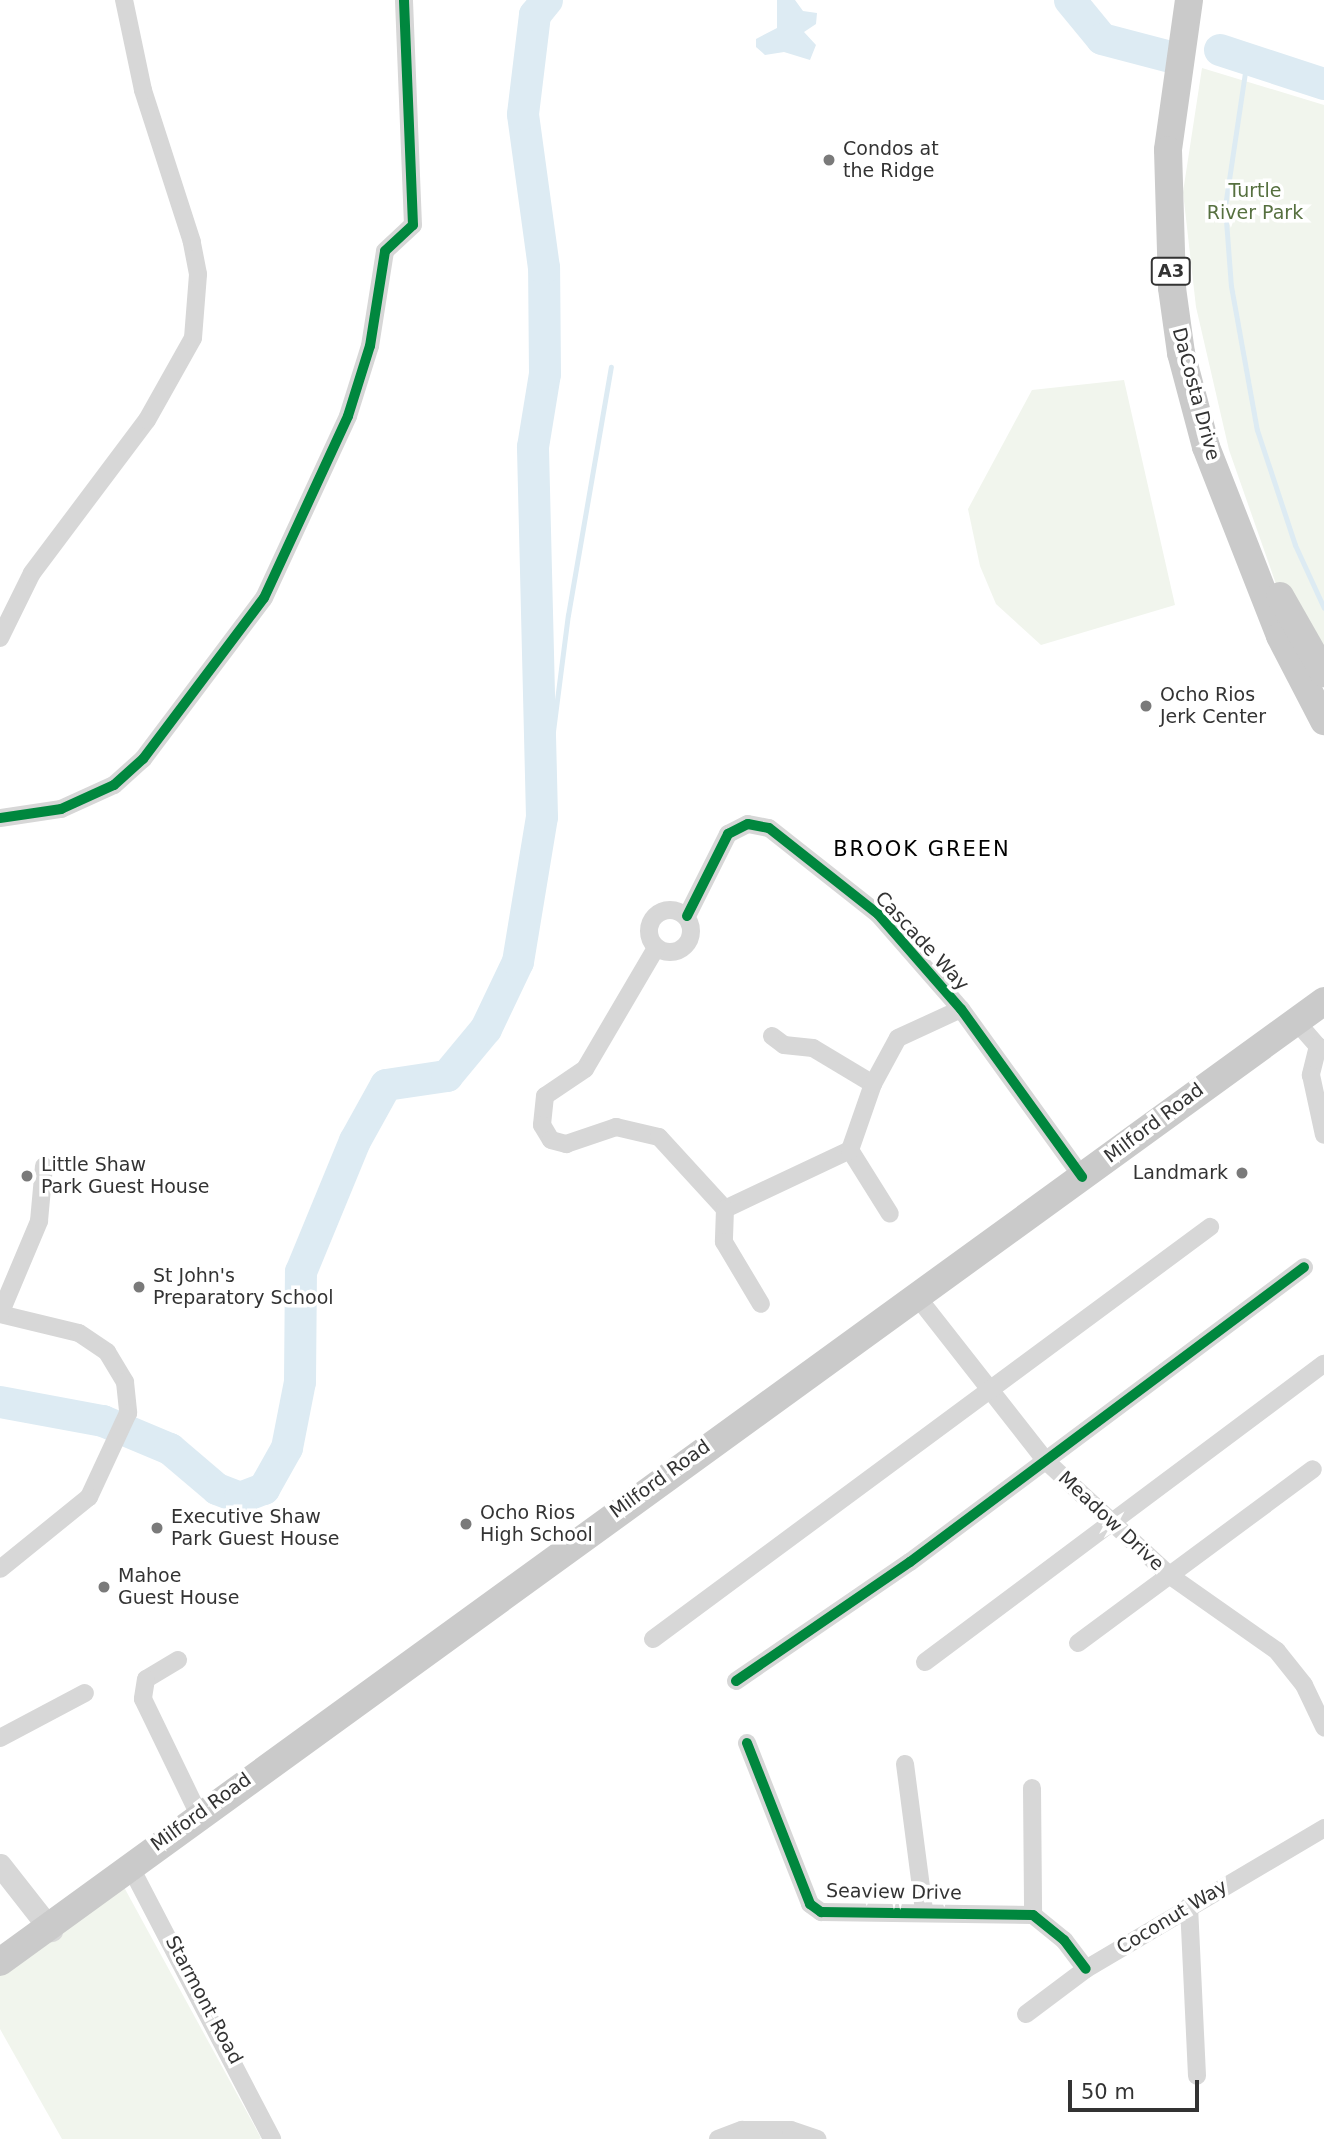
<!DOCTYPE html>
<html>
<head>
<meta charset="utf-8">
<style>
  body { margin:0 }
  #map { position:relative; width:1324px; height:2139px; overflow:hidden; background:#fff; font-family:"DejaVu Sans",sans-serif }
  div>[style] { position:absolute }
  .green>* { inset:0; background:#f1f5ed }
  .water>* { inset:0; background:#ddebf3 }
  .stream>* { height:5px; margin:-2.5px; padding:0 2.5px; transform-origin:2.5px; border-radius:2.5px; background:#ddebf3 }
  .river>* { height:32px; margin:-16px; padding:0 16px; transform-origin:16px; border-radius:16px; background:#ddebf3 }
  .minor>* { height:18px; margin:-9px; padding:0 9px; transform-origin:9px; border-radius:9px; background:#d7d7d7 }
  .minor>.ring { margin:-9px; padding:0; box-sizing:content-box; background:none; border:18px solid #d7d7d7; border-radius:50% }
  .tertiary>* { height:23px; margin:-11.5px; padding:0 11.5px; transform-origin:11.5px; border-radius:11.5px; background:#d7d7d7 }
  .primary>* { height:28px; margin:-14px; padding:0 14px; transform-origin:14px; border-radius:14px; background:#cacaca }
  .cycleway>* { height:10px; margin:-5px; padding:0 5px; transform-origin:5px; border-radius:5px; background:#00873e }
  .dots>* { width:19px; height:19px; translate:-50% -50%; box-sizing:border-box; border:4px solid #fff; border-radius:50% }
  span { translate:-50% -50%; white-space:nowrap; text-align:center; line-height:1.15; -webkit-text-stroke:7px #fff; paint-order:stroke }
  .shield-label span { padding:2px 5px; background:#fff; border:2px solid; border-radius:5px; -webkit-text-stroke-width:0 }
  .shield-label { font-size:18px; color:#333; font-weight:700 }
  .poi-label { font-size:19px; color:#333 }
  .left { translate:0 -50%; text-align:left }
  .right { translate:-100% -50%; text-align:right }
  .park-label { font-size:19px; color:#56703f }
  .street-label { font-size:19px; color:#333 }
  .neighbourhood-label { font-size:21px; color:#000; letter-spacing:2px }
  .scale { position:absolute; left:1068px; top:2080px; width:131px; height:32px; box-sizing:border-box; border:4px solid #333; border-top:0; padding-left:9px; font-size:21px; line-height:24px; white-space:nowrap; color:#333; -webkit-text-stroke:5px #fff; paint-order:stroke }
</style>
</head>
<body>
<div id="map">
  <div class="green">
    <div style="clip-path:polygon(1202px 68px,1324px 105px,1324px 673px,1276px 584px,1229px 450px,1196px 307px,1183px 192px)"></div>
    <div style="clip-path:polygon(1124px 380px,1175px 605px,1041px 645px,996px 604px,980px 566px,968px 509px,1032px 390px)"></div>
    <div style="clip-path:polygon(119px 1878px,261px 2138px,259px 2139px,62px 2139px,0 2029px,0 1958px)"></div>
  </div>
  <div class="water">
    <div style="clip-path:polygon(777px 0,795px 0,803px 11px,817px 13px,816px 24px,804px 32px,816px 45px,810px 60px,784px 52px,765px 55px,756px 47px,756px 39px,777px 28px)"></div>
  </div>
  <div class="stream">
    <div style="left:1247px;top:59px;width:150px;rotate:98.5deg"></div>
    <div style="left:1225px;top:207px;width:79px;rotate:85.7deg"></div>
    <div style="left:1231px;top:286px;width:146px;rotate:79.8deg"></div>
    <div style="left:1257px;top:430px;width:121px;rotate:71.7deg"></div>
    <div style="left:1295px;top:545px;width:69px;rotate:65.3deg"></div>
    <div style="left:542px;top:817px;width:204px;rotate:-82.7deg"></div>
    <div style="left:568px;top:615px;width:252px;rotate:-80.2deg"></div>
  </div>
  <div class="river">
    <div style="left:1070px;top:0;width:50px;rotate:50.6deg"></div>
    <div style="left:1102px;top:39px;width:67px;rotate:14.7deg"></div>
    <div style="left:1220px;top:50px;width:109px;rotate:18.1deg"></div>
    <div style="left:0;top:1402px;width:105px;rotate:10.5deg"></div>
    <div style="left:103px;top:1421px;width:73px;rotate:22.7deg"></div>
    <div style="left:170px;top:1449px;width:62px;rotate:40.4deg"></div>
    <div style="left:217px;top:1489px;width:25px;rotate:21deg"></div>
    <div style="left:240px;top:1498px;width:26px;rotate:-21deg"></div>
    <div style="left:264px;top:1489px;width:47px;rotate:-60.7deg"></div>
    <div style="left:287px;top:1448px;width:67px;rotate:-78.9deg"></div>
    <div style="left:300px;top:1382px;width:110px;rotate:-89.5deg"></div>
    <div style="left:301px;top:1272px;width:142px;rotate:-67.6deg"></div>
    <div style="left:355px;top:1141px;width:64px;rotate:-61deg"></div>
    <div style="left:386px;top:1085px;width:62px;rotate:-8.4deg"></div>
    <div style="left:447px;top:1076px;width:61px;rotate:-50.3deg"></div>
    <div style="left:486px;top:1029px;width:74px;rotate:-64.5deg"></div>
    <div style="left:518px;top:962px;width:147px;rotate:-80.6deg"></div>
    <div style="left:542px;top:817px;width:370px;rotate:-91.4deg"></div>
    <div style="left:533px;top:447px;width:74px;rotate:-80.7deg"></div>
    <div style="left:545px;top:374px;width:106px;rotate:-90.5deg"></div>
    <div style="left:544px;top:268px;width:155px;rotate:-97.8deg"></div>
    <div style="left:523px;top:114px;width:100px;rotate:-83.1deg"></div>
    <div style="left:535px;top:15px;width:19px;rotate:-51deg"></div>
  </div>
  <div class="minor">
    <div style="left:0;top:638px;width:72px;rotate:-63.8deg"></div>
    <div style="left:32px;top:573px;width:191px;rotate:-53.1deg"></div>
    <div style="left:147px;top:420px;width:94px;rotate:-60.7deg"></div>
    <div style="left:193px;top:338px;width:64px;rotate:-85.5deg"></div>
    <div style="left:198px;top:274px;width:33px;rotate:-101deg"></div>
    <div style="left:192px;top:242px;width:160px;rotate:-107.9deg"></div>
    <div style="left:143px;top:90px;width:92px;rotate:-101.9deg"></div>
    <div style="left:0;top:818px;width:62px;rotate:-8.4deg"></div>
    <div style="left:61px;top:809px;width:58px;rotate:-24.4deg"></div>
    <div style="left:114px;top:785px;width:39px;rotate:-42deg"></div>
    <div style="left:143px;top:759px;width:201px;rotate:-53.1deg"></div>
    <div style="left:264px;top:598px;width:200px;rotate:-65.2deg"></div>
    <div style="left:348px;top:416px;width:73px;rotate:-72.6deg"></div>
    <div style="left:370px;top:346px;width:96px;rotate:-81deg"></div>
    <div style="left:385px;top:251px;width:38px;rotate:-43deg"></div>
    <div style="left:413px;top:225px;width:225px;rotate:-92.3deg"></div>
    <div class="ring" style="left:649px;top:910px;width:24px;height:24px"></div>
    <div style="left:687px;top:916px;width:92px;rotate:-63.4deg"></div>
    <div style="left:728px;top:834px;width:22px;rotate:-27deg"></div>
    <div style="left:748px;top:824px;width:21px;rotate:11deg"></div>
    <div style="left:769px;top:828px;width:139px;rotate:38.3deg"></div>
    <div style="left:878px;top:914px;width:126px;rotate:48.9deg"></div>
    <div style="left:961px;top:1009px;width:207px;rotate:54.2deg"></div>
    <div style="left:656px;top:948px;width:140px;rotate:120.4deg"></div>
    <div style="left:585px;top:1069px;width:48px;rotate:146deg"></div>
    <div style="left:545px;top:1096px;width:29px;rotate:96deg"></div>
    <div style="left:542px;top:1125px;width:17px;rotate:59deg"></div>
    <div style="left:551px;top:1140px;width:16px;rotate:15deg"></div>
    <div style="left:566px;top:1144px;width:53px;rotate:-18.8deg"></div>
    <div style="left:616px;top:1127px;width:44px;rotate:13.1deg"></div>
    <div style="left:659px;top:1137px;width:98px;rotate:47.5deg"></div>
    <div style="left:1295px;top:1020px;width:35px;rotate:49deg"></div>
    <div style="left:1318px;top:1046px;width:30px;rotate:104deg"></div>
    <div style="left:1311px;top:1075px;width:61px;rotate:77.8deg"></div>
    <div style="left:772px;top:1036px;width:15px;rotate:37deg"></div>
    <div style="left:784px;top:1045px;width:29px;rotate:6deg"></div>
    <div style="left:813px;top:1048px;width:70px;rotate:31deg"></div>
    <div style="left:850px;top:1150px;width:75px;rotate:58deg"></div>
    <div style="left:725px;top:1209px;width:138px;rotate:-25.3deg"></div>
    <div style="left:850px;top:1150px;width:70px;rotate:-70.8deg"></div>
    <div style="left:873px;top:1084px;width:52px;rotate:-61.5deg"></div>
    <div style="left:898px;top:1038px;width:69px;rotate:-24.7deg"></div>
    <div style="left:725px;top:1209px;width:33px;rotate:92deg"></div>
    <div style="left:724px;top:1242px;width:72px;rotate:59.2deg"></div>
    <div style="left:915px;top:1294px;width:212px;rotate:51.9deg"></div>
    <div style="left:1046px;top:1461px;width:168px;rotate:42.8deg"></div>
    <div style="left:1169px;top:1575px;width:132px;rotate:35.1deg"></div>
    <div style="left:1277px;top:1651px;width:43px;rotate:51.5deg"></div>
    <div style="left:1304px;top:1685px;width:47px;rotate:64.5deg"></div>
    <div style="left:0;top:1314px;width:81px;rotate:13.5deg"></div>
    <div style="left:79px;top:1333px;width:34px;rotate:34deg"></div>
    <div style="left:107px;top:1352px;width:35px;rotate:59deg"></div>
    <div style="left:125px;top:1382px;width:31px;rotate:84deg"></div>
    <div style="left:128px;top:1413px;width:93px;rotate:114.9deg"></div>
    <div style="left:89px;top:1497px;width:114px;rotate:141deg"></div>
    <div style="left:0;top:1314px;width:101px;rotate:-67.2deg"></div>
    <div style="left:39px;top:1221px;width:55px;rotate:-84.8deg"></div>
    <div style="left:653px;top:1639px;width:693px;rotate:-36.49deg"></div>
    <div style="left:1078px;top:1643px;width:292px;rotate:-36.5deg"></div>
    <div style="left:178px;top:1660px;width:37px;rotate:149deg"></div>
    <div style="left:146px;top:1679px;width:20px;rotate:99deg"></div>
    <div style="left:143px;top:1699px;width:127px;rotate:64.2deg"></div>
    <div style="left:925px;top:1662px;width:498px;rotate:-36.8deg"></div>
    <div style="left:736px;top:1681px;width:211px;rotate:-34.4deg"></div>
    <div style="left:910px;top:1562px;width:492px;rotate:-36.8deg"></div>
    <div style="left:0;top:1738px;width:96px;rotate:-27.9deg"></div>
    <div style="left:747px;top:1743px;width:173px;rotate:68.6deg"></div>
    <div style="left:810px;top:1904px;width:14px;rotate:36deg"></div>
    <div style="left:821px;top:1912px;width:212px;rotate:0.8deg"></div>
    <div style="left:1033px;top:1915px;width:40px;rotate:39deg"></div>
    <div style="left:1064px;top:1940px;width:36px;rotate:53deg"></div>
    <div style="left:905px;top:1764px;width:148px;rotate:82.6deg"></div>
    <div style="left:1032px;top:1788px;width:127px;rotate:89.5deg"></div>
    <div style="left:129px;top:1864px;width:310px;rotate:62.5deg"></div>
    <div style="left:1189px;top:1906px;width:170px;rotate:87.3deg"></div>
    <div style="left:1026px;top:2014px;width:75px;rotate:-36.9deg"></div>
    <div style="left:1086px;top:1969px;width:277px;rotate:-30.6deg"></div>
    <div style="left:718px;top:2139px;width:26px;rotate:-21deg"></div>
    <div style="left:742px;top:2130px;width:49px"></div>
    <div style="left:791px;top:2130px;width:28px;rotate:19deg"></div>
  </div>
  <div class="tertiary">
    <div style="left:0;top:1865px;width:83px;rotate:51.9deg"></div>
  </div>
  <div class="primary">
    <div style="left:1189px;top:0;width:151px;rotate:98deg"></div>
    <div style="left:1168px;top:150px;width:138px;rotate:88.3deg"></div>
    <div style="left:1172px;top:288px;width:66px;rotate:82.1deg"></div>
    <div style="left:1181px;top:353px;width:97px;rotate:75.1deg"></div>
    <div style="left:1206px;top:447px;width:203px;rotate:68.6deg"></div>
    <div style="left:1280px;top:636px;width:96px;rotate:62.6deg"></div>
    <div style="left:1280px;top:596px;width:89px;rotate:60.3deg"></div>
    <div style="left:0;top:1962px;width:1636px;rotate:-35.97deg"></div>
  </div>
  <div class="cycleway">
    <div style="left:0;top:818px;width:62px;rotate:-8.4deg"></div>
    <div style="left:61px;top:809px;width:58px;rotate:-24.4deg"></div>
    <div style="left:114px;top:785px;width:39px;rotate:-42deg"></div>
    <div style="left:143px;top:759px;width:201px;rotate:-53.1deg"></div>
    <div style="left:264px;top:598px;width:200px;rotate:-65.2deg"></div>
    <div style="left:348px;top:416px;width:73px;rotate:-72.6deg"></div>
    <div style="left:370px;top:346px;width:96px;rotate:-81deg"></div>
    <div style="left:385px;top:251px;width:38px;rotate:-43deg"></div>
    <div style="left:413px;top:225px;width:225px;rotate:-92.3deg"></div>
    <div style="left:687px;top:916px;width:92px;rotate:-63.4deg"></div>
    <div style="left:728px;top:834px;width:22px;rotate:-27deg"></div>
    <div style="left:748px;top:824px;width:21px;rotate:11deg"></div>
    <div style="left:769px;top:828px;width:139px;rotate:38.3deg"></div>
    <div style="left:878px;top:914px;width:126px;rotate:48.9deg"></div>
    <div style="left:961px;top:1009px;width:207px;rotate:54.2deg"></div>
    <div style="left:736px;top:1681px;width:211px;rotate:-34.4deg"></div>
    <div style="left:910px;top:1562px;width:492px;rotate:-36.8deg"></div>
    <div style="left:747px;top:1743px;width:173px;rotate:68.6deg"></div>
    <div style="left:810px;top:1904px;width:14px;rotate:36deg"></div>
    <div style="left:821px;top:1912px;width:212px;rotate:0.8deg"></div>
    <div style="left:1033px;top:1915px;width:40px;rotate:39deg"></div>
    <div style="left:1064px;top:1940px;width:36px;rotate:53deg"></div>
  </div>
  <div class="dots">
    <div style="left:829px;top:160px;background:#7a7a7a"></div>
    <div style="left:1146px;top:706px;background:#7a7a7a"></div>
    <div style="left:1242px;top:1173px;background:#7a7a7a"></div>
    <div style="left:27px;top:1176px;background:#7a7a7a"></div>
    <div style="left:139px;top:1287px;background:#7a7a7a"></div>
    <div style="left:466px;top:1524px;background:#7a7a7a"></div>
    <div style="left:157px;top:1528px;background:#7a7a7a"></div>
    <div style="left:104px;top:1587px;background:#7a7a7a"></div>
  </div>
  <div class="shield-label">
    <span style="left:1171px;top:271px">A3</span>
  </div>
  <div class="poi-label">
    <span class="left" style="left:843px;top:160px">Condos at<br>the Ridge</span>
    <span class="left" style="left:1160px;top:706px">Ocho Rios<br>Jerk Center</span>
    <span class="left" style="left:41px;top:1176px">Little Shaw<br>Park Guest House</span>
    <span class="right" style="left:1228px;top:1173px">Landmark</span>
    <span class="left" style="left:153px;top:1287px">St John's<br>Preparatory School</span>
    <span class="left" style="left:480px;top:1524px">Ocho Rios<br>High School</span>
    <span class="left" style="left:171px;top:1528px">Executive Shaw<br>Park Guest House</span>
    <span class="left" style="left:118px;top:1587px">Mahoe<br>Guest House</span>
  </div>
  <div class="park-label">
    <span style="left:1255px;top:202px">Turtle<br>River Park</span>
  </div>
  <div class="street-label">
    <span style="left:1196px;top:394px;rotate:75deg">DaCosta Drive</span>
    <span style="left:922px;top:941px;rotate:47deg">Cascade Way</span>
    <span style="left:1154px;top:1123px;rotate:-37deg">Milford Road</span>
    <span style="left:660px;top:1479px;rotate:-36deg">Milford Road</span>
    <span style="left:1111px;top:1521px;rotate:43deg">Meadow Drive</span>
    <span style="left:201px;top:1812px;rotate:-36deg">Milford Road</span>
    <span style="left:894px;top:1892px;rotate:1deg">Seaview Drive</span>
    <span style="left:1172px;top:1917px;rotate:-31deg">Coconut Way</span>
    <span style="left:204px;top:2000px;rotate:62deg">Starmont Road</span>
  </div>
  <div class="neighbourhood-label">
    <span style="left:922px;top:849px">BROOK GREEN</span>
  </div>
  <div class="scale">50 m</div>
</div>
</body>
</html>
